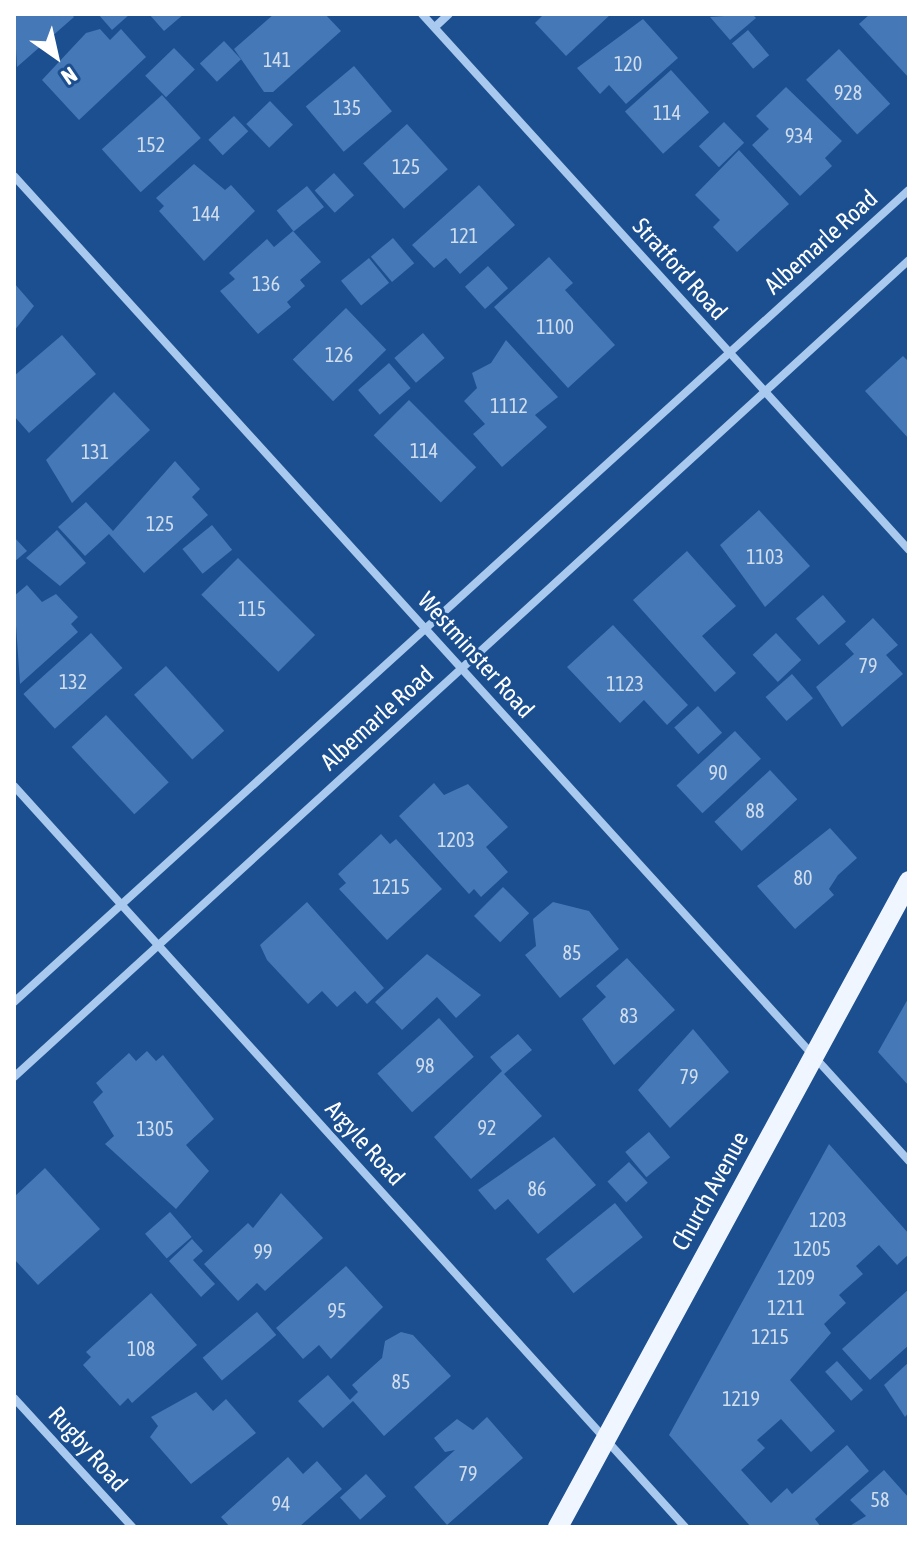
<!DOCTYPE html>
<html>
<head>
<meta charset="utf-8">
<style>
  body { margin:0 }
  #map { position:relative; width:923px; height:1541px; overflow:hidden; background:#1b4f8f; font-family:"Asap Condensed",sans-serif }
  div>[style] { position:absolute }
  .building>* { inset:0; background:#4478b7; transform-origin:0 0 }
  .street>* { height:8px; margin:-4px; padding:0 4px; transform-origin:4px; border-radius:4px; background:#a9c9ee }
  .primary>* { height:20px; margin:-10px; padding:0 10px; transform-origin:10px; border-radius:10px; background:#f0f6ff }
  span { translate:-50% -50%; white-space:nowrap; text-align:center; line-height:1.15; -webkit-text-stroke:6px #1b4f8f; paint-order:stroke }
  .number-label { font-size:20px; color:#d0dded }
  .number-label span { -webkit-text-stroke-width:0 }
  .street-label { font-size:24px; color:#fff }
  .frame { position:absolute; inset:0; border:16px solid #fff; pointer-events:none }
  .north { position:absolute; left:16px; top:16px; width:80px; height:80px; -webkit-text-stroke:6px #1b4f8f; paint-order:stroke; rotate:146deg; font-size:22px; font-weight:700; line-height:32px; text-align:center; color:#fff }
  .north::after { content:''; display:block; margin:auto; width:28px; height:36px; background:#fff; clip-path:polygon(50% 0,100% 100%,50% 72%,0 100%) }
</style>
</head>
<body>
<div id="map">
  <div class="building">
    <div style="clip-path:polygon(14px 14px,71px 14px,74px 17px,17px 67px)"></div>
    <div style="clip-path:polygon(98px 14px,130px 14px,112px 30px)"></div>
    <div style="clip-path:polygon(149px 14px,184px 14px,164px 31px)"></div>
    <div style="clip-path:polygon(274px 14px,325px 14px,341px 31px,273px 92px,264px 92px,234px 49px)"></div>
    <div style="clip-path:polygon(544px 14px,611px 14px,566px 56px,535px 23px)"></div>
    <div style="clip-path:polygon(752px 14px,756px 18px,730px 40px,710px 17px)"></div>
    <div style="clip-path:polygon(870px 14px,909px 14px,909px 78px,859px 24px)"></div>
    <div style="clip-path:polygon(643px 19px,678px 58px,626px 104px,609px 85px,600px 94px,577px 68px)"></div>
    <div style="clip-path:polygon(100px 29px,110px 40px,121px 29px,146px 57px,79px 120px,42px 80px,86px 33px)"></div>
    <div style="left:748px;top:30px;width:33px;height:21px;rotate:50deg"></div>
    <div style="left:224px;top:41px;width:25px;height:33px;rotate:47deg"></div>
    <div style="left:174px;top:48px;width:30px;height:40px;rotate:46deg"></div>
    <div style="left:839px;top:49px;width:75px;height:45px;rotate:47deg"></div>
    <div style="left:354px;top:66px;width:59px;height:63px;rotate:50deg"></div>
    <div style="left:671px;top:70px;width:57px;height:62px;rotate:48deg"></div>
    <div style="clip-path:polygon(786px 87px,842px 141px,825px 158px,832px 166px,800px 196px,752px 145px,769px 129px,756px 116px)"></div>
    <div style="left:162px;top:95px;width:58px;height:81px;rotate:48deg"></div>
    <div style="left:270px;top:101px;width:33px;height:33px;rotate:46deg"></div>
    <div style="left:234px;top:116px;width:21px;height:35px;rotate:47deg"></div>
    <div style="left:724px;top:122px;width:29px;height:35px;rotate:46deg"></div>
    <div style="left:407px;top:124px;width:61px;height:59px;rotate:48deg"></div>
    <div style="clip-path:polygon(739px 150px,789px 204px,737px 252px,713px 227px,720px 220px,695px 195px)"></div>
    <div style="clip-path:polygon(194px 164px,225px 190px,231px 185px,255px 211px,204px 261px,159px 211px,164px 206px,156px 198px)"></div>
    <div style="left:334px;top:173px;width:30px;height:26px;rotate:48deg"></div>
    <div style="clip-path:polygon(479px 185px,515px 225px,460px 274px,446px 258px,434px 268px,412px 245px)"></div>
    <div style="left:307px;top:186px;width:27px;height:39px;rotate:51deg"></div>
    <div style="clip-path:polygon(293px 231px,321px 262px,300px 280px,305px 286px,287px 302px,291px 307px,258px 334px,220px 291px,235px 279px,229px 273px,267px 239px,274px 247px)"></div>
    <div style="left:393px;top:238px;width:33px;height:29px;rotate:50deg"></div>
    <div style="clip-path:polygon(549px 257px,573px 283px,565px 290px,615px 345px,568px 388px,494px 307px)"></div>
    <div style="left:369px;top:258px;width:32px;height:36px;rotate:51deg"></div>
    <div style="left:488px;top:266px;width:30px;height:31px;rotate:48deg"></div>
    <div style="clip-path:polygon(14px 283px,34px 306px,14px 331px)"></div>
    <div style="left:346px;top:308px;width:58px;height:74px;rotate:46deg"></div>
    <div style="left:423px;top:333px;width:33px;height:38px;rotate:49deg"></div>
    <div style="clip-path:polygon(62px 335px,96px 374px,29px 433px,14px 416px,14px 376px)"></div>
    <div style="clip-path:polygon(506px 340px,558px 397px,535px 415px,547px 427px,502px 467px,473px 434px,485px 424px,464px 401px,477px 388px,472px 373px,491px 363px)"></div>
    <div style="clip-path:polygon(903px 356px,909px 362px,909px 439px,865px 391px)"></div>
    <div style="left:389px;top:363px;width:33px;height:41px;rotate:49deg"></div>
    <div style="clip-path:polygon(114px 392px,150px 430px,72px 503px,46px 460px)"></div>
    <div style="left:409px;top:400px;width:95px;height:50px;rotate:45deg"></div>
    <div style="clip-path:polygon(175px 461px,200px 489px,192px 497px,208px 515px,144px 573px,109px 534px,85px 556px,58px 527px,86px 502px,113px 531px)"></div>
    <div style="clip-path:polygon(759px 510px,810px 566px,765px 607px,720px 545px)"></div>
    <div style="left:212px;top:525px;width:32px;height:38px;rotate:51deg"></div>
    <div style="clip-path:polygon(57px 530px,86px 563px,60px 586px,26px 558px)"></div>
    <div style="clip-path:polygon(14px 537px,27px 551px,14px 562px)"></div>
    <div style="clip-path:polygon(687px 551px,736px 606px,702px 636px,736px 673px,715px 692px,633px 600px)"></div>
    <div style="left:238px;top:558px;width:109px;height:52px;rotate:45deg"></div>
    <div style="clip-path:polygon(27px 585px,42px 602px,56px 594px,78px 617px,71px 624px,78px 632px,20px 684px,14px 596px)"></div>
    <div style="left:823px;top:595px;width:35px;height:36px;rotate:49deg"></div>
    <div style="clip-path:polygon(873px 618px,898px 645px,886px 655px,903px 674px,842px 727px,816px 687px,854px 654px,845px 644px)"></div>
    <div style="clip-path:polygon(613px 625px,688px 705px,667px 725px,644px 700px,620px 723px,567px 667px)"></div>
    <div style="left:91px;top:633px;width:47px;height:91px;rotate:48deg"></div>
    <div style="left:776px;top:633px;width:37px;height:32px;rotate:47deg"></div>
    <div style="left:166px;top:666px;width:87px;height:43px;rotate:48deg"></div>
    <div style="left:792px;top:674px;width:32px;height:35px;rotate:49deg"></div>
    <div style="left:698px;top:706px;width:36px;height:32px;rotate:48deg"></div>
    <div style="left:106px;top:715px;width:92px;height:47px;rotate:47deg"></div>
    <div style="left:735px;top:731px;width:38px;height:80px;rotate:47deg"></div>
    <div style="left:770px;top:770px;width:40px;height:76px;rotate:47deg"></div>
    <div style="clip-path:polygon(434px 783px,444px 795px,468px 784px,508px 827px,486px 847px,508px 872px,481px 897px,474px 889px,469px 894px,399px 816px)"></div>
    <div style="clip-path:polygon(830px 828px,857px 858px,838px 875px,829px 889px,834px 895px,795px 929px,757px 886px)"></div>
    <div style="clip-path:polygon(381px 834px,390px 844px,396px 839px,442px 889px,387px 940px,339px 889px,346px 883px,338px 874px)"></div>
    <div style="left:503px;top:887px;width:37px;height:41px;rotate:45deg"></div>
    <div style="clip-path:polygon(307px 902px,384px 988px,367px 1004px,355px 991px,337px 1007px,322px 991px,308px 1004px,267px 960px,260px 945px)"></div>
    <div style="clip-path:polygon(553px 902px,589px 911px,619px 949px,560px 998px,525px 955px,536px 946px,533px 919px)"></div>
    <div style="clip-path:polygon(427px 954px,481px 995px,456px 1018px,437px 997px,402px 1030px,375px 1002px)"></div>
    <div style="clip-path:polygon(627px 958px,675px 1010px,614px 1065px,582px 1019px,606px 997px,596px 986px)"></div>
    <div style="clip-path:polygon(909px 997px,909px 1086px,878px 1052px)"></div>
    <div style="left:439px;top:1018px;width:52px;height:83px;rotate:48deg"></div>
    <div style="clip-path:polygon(693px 1029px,729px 1072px,670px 1128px,638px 1090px)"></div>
    <div style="clip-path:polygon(518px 1034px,532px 1050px,504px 1074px,542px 1116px,471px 1179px,434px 1137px,502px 1071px,490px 1057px)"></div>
    <div style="clip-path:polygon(147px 1051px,156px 1061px,163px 1055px,214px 1119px,186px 1145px,209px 1171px,176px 1209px,105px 1144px,114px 1136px,93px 1102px,103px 1092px,96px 1083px,129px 1053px,136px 1061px)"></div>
    <div style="left:649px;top:1132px;width:33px;height:31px;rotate:50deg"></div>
    <div style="clip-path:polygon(554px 1137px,596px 1185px,538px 1234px,508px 1199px,495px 1210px,478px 1190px)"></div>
    <div style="clip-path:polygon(829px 1144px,909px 1234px,909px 1254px,897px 1265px,879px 1245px,856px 1266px,863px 1274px,839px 1295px,846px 1303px,824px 1324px,831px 1333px,790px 1380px,835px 1431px,811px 1452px,781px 1419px,757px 1440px,765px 1448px,741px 1470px,771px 1503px,787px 1488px,792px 1494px,847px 1445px,869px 1471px,815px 1519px,821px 1527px,751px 1527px,669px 1435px)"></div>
    <div style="left:629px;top:1162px;width:28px;height:29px;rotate:48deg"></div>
    <div style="clip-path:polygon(45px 1168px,100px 1229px,38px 1285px,14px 1259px,14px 1197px)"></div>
    <div style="clip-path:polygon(281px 1193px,323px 1238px,265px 1291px,257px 1283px,238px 1301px,204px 1264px,248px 1223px,253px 1228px)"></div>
    <div style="left:615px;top:1203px;width:44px;height:89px;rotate:51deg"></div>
    <div style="left:170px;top:1212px;width:33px;height:33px;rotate:49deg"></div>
    <div style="clip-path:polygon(192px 1239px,203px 1251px,193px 1260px,215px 1284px,201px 1297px,169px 1261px)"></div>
    <div style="clip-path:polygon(346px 1266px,383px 1307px,331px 1359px,319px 1345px,303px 1359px,276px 1328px)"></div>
    <div style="clip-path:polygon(909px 1289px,909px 1345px,870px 1380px,842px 1349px)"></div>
    <div style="clip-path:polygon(151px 1293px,197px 1345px,132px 1403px,128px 1398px,120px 1406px,83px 1365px,91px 1357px,86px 1352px)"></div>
    <div style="left:257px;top:1312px;width:30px;height:71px;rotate:50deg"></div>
    <div style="clip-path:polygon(401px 1332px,413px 1335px,451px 1376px,384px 1436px,353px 1401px,323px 1428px,298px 1401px,328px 1375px,350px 1400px,358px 1392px,352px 1385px,382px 1358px,385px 1341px)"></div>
    <div style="left:837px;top:1361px;width:39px;height:16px;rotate:48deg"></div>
    <div style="clip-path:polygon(909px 1362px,909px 1412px,905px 1417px,884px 1385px)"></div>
    <div style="clip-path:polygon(196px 1392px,213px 1411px,226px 1399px,256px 1433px,191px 1484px,150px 1437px,158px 1426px,151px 1417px)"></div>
    <div style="clip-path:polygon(487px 1417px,523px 1458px,447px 1525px,414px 1487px,455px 1450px,445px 1452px,434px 1438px,457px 1419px,473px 1430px)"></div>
    <div style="clip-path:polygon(288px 1457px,303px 1474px,317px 1461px,342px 1489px,299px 1527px,230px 1527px,221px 1517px)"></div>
    <div style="clip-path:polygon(884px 1470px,909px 1498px,909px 1527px,848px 1527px,866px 1516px,850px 1500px)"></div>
    <div style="left:366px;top:1474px;width:30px;height:35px;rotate:48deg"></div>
  </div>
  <div class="street">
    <div style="left:422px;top:14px;width:724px;rotate:47.74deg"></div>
    <div style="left:435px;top:27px;width:19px;rotate:-43deg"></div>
    <div style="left:14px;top:176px;width:1331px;rotate:47.74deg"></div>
    <div style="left:14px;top:786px;width:1000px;rotate:47.84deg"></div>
    <div style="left:14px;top:1002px;width:1208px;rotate:-42.22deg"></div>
    <div style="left:14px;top:1077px;width:1212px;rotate:-42.39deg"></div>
    <div style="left:14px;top:1398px;width:175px;rotate:47.5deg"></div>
  </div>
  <div class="primary">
    <div style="left:558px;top:1527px;width:735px;rotate:-61.48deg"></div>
  </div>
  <div class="number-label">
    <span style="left:277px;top:59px">141</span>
    <span style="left:628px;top:63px">120</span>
    <span style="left:848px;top:92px">928</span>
    <span style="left:347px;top:107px">135</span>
    <span style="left:667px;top:112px">114</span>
    <span style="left:799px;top:135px">934</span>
    <span style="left:151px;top:144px">152</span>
    <span style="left:406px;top:166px">125</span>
    <span style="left:206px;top:213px">144</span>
    <span style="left:464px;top:235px">121</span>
    <span style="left:266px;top:283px">136</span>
    <span style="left:555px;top:326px">1100</span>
    <span style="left:339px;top:354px">126</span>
    <span style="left:509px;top:405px">1112</span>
    <span style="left:424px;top:450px">114</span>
    <span style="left:95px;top:451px">131</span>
    <span style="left:160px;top:523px">125</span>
    <span style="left:765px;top:556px">1103</span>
    <span style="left:252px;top:608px">115</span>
    <span style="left:868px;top:665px">79</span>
    <span style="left:73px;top:681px">132</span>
    <span style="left:625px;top:683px">1123</span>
    <span style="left:718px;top:772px">90</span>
    <span style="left:755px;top:810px">88</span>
    <span style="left:456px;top:839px">1203</span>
    <span style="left:803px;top:877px">80</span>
    <span style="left:391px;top:886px">1215</span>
    <span style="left:572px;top:952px">85</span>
    <span style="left:629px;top:1015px">83</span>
    <span style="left:425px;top:1065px">98</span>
    <span style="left:689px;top:1076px">79</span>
    <span style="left:487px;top:1127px">92</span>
    <span style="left:155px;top:1128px">1305</span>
    <span style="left:537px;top:1188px">86</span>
    <span style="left:828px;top:1219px">1203</span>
    <span style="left:812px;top:1248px">1205</span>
    <span style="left:263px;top:1251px">99</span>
    <span style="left:796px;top:1277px">1209</span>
    <span style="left:786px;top:1307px">1211</span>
    <span style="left:337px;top:1310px">95</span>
    <span style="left:770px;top:1336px">1215</span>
    <span style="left:141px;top:1348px">108</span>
    <span style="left:401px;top:1381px">85</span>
    <span style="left:741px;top:1398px">1219</span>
    <span style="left:468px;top:1473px">79</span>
    <span style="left:880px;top:1499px">58</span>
    <span style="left:281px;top:1503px">94</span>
  </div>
  <div class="street-label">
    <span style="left:821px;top:242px;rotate:-42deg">Albemarle Road</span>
    <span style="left:680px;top:269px;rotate:48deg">Stratford Road</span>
    <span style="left:476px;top:655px;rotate:48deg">Westminster Road</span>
    <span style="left:377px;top:718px;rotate:-42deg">Albemarle Road</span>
    <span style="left:365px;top:1143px;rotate:48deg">Argyle Road</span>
    <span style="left:710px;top:1191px;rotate:-61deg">Church Avenue</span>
    <span style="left:88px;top:1449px;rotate:48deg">Rugby Road</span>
  </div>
  <div class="frame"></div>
  <div class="north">N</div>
</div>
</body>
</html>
